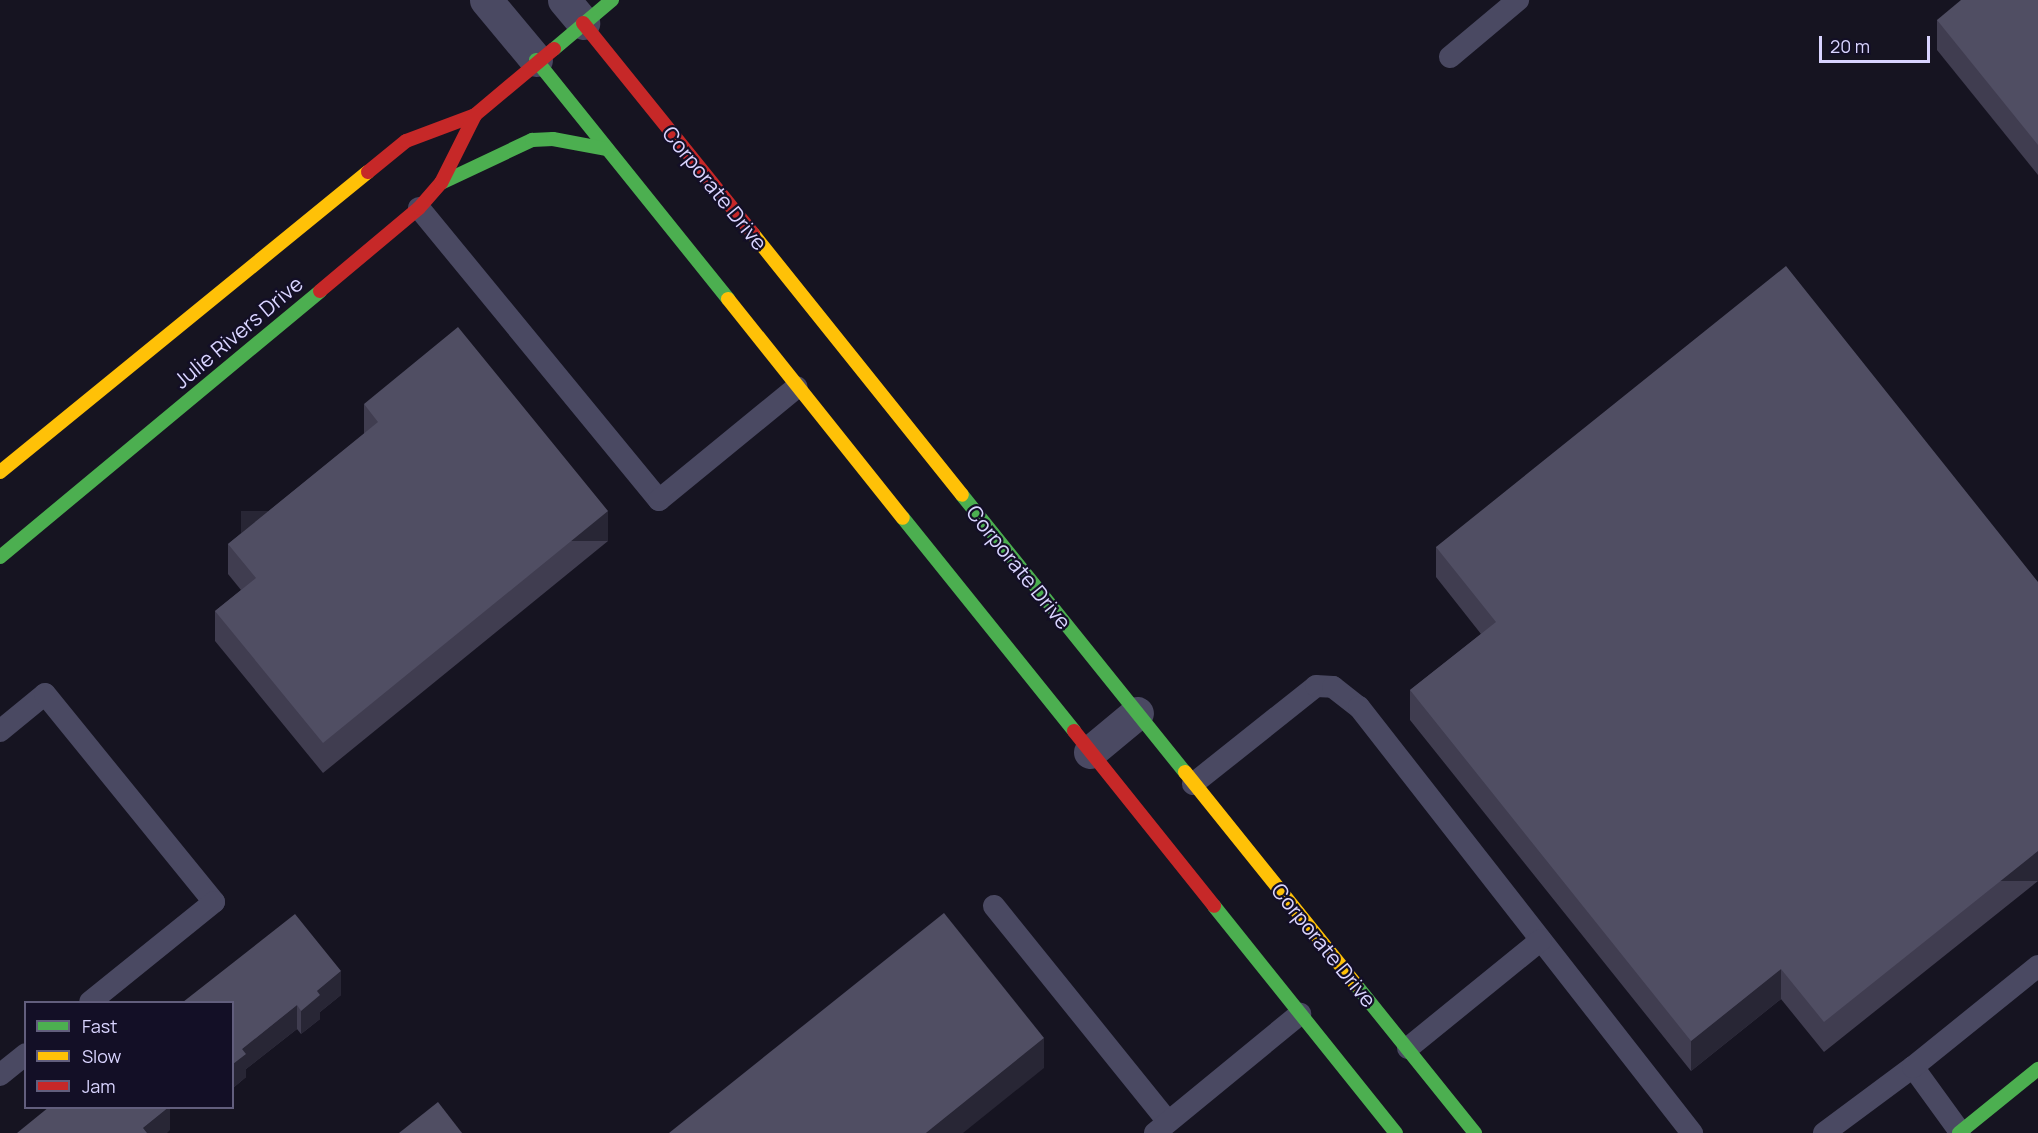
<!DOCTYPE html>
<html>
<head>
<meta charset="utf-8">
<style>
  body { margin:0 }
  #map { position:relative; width:2038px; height:1133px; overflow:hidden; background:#161421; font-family:Manrope,sans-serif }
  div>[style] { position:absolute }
  .lane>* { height:22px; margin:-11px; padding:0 11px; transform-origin:11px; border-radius:11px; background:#4a4962 }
  .street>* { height:33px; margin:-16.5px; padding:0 16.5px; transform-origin:16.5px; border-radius:16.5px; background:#4a4962 }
  .fast>* { height:14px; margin:-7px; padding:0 7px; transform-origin:7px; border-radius:7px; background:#4caf50 }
  .slow>* { height:14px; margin:-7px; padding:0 7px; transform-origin:7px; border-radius:7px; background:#ffc107 }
  .jam>* { height:14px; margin:-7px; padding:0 7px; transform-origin:7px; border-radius:7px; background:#c62828 }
  .wall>* { inset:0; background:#403d50 }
  .shaded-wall>* { inset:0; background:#282635; transform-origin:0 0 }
  .building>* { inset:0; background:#504e63 }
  span { translate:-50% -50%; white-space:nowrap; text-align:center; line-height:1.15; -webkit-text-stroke:4.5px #130f26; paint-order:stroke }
  .street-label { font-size:21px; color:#d9d4ff }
  .legend { position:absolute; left:24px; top:1001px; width:210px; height:108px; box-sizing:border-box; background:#130f26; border:2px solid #625e7d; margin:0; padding:8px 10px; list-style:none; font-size:18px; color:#d9d4ff }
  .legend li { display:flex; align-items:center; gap:12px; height:30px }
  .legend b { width:30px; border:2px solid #625e7d }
  .scale { position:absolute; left:1819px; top:36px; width:111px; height:27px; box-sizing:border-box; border:3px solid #d9d4ff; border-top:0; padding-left:8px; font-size:18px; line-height:21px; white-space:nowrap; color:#d9d4ff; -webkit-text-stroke:4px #130f26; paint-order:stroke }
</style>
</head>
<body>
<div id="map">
  <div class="lane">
    <div style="left:1450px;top:57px;width:89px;rotate:-40deg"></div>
    <div style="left:419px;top:208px;width:378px;rotate:50.6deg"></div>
    <div style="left:659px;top:500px;width:178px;rotate:-39.3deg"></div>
    <div style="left:0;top:731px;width:58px;rotate:-39.4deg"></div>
    <div style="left:45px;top:694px;width:268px;rotate:50.9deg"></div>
    <div style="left:214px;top:902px;width:159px;rotate:141.1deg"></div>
    <div style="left:1193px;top:784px;width:157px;rotate:-38.5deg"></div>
    <div style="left:1316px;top:686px;width:17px;rotate:3deg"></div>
    <div style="left:1333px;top:687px;width:33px;rotate:38deg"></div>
    <div style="left:1359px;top:707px;width:541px;rotate:51.99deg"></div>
    <div style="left:994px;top:906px;width:277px;rotate:51.1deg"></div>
    <div style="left:1408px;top:1048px;width:171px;rotate:-39.1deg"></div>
    <div style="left:1913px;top:1067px;width:80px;rotate:54.1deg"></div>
    <div style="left:0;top:1075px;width:33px;rotate:-39deg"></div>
    <div style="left:1155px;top:1133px;width:188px;rotate:-39.4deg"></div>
    <div style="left:1824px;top:1133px;width:111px;rotate:-36.6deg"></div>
    <div style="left:1913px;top:1067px;width:161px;rotate:-38.9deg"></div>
  </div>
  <div class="street">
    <div style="left:486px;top:0;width:78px;rotate:50.2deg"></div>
    <div style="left:564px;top:0;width:30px;rotate:50deg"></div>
    <div style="left:1090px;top:752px;width:61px;rotate:-39.7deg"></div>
  </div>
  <div class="fast">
    <div style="left:554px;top:49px;width:76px;rotate:-40.2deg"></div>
    <div style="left:536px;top:60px;width:307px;rotate:51.2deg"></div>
    <div style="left:441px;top:183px;width:101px;rotate:-25.3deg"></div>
    <div style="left:532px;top:140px;width:21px;rotate:-3deg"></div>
    <div style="left:553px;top:139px;width:55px;rotate:10.5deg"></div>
    <div style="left:962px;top:495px;width:356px;rotate:51.2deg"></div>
    <div style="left:903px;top:518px;width:273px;rotate:51.2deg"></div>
    <div style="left:0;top:557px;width:416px;rotate:-39.7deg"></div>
    <div style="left:1214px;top:906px;width:291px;rotate:51.3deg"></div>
    <div style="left:1356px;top:985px;width:190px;rotate:51.2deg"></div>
    <div style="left:1959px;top:1133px;width:102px;rotate:-39deg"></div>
  </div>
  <div class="slow">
    <div style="left:753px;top:234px;width:334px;rotate:51.3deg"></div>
    <div style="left:728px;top:299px;width:280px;rotate:51.4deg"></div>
    <div style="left:0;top:472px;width:475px;rotate:-39.2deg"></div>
    <div style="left:1185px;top:772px;width:273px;rotate:51.2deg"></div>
  </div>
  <div class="jam">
    <div style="left:583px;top:23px;width:271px;rotate:51.1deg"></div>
    <div style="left:368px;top:172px;width:49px;rotate:-39.2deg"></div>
    <div style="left:406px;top:141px;width:74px;rotate:-20.6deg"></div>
    <div style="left:475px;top:115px;width:103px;rotate:-39.9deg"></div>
    <div style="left:320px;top:291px;width:129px;rotate:-40deg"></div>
    <div style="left:419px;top:208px;width:33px;rotate:-49deg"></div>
    <div style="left:441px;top:183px;width:76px;rotate:-63.4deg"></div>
    <div style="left:1074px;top:731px;width:224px;rotate:51.3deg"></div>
  </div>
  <div class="wall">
    <div style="clip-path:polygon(2038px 0,2038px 175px,1937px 50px,1937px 20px)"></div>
    <div style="clip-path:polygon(364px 404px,608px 541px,323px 773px,215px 641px,215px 611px,241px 590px,228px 574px,228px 544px,364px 434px)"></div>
    <div style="clip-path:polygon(1436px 547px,2038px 582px,2038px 881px,1824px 1052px,1781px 999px,1691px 1071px,1410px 720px,1410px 690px,1481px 634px,1436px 577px)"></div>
    <div style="clip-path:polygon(341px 995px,320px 1012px,320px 1019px,301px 1034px,297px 1029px,246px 1069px,246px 1077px,233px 1088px,232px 1002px)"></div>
  </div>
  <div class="shaded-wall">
    <div style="left:608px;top:511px;width:30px;height:367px;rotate:90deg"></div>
    <div style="left:2038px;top:851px;width:30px;height:274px;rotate:90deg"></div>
    <div style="clip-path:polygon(1781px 969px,1781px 999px,1691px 1071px,1691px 1041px)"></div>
    <div style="clip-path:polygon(341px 971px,341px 995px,320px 1012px,320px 1019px,301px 1034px,301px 1011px,317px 991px)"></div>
    <div style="clip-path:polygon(297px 1005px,297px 1029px,246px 1069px,246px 1077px,233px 1088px,233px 1064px,242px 1049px)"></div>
    <div style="clip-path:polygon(1044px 1038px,1044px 1068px,963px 1133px,926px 1133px)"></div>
    <div style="clip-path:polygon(169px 1107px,170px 1107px,170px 1130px,167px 1133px,143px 1133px,143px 1128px)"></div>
  </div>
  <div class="building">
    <div style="clip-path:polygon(1961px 0,2038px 0,2038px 145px,1937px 20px)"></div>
    <div style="clip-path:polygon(1786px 266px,2038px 582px,2038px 851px,1824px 1022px,1781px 969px,1691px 1041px,1410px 690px,1496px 622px,1436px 547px)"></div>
    <div style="clip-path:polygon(458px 327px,608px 511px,323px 743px,215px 611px,256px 578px,228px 544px,378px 422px,364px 404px)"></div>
    <div style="clip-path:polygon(944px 913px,1044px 1038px,926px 1133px,669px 1133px)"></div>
    <div style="clip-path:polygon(295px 914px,341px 971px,317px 991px,320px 995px,301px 1011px,297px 1005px,242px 1049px,246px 1054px,233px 1064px,232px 1002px,183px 1002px)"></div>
    <div style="clip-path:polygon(438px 1102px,462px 1133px,399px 1133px)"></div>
    <div style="clip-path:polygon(49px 1107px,169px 1107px,143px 1128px,147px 1133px,17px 1133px)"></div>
  </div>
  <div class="street-label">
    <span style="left:715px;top:188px;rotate:51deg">Corporate Drive</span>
    <span style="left:238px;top:332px;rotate:-40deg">Julie Rivers Drive</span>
    <span style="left:1019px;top:567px;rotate:51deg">Corporate Drive</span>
    <span style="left:1324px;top:945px;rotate:51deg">Corporate Drive</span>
  </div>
  <ul class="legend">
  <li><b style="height:8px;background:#4caf50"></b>Fast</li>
  <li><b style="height:8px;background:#ffc107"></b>Slow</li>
  <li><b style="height:8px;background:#c62828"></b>Jam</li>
  </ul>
  <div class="scale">20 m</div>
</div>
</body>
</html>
